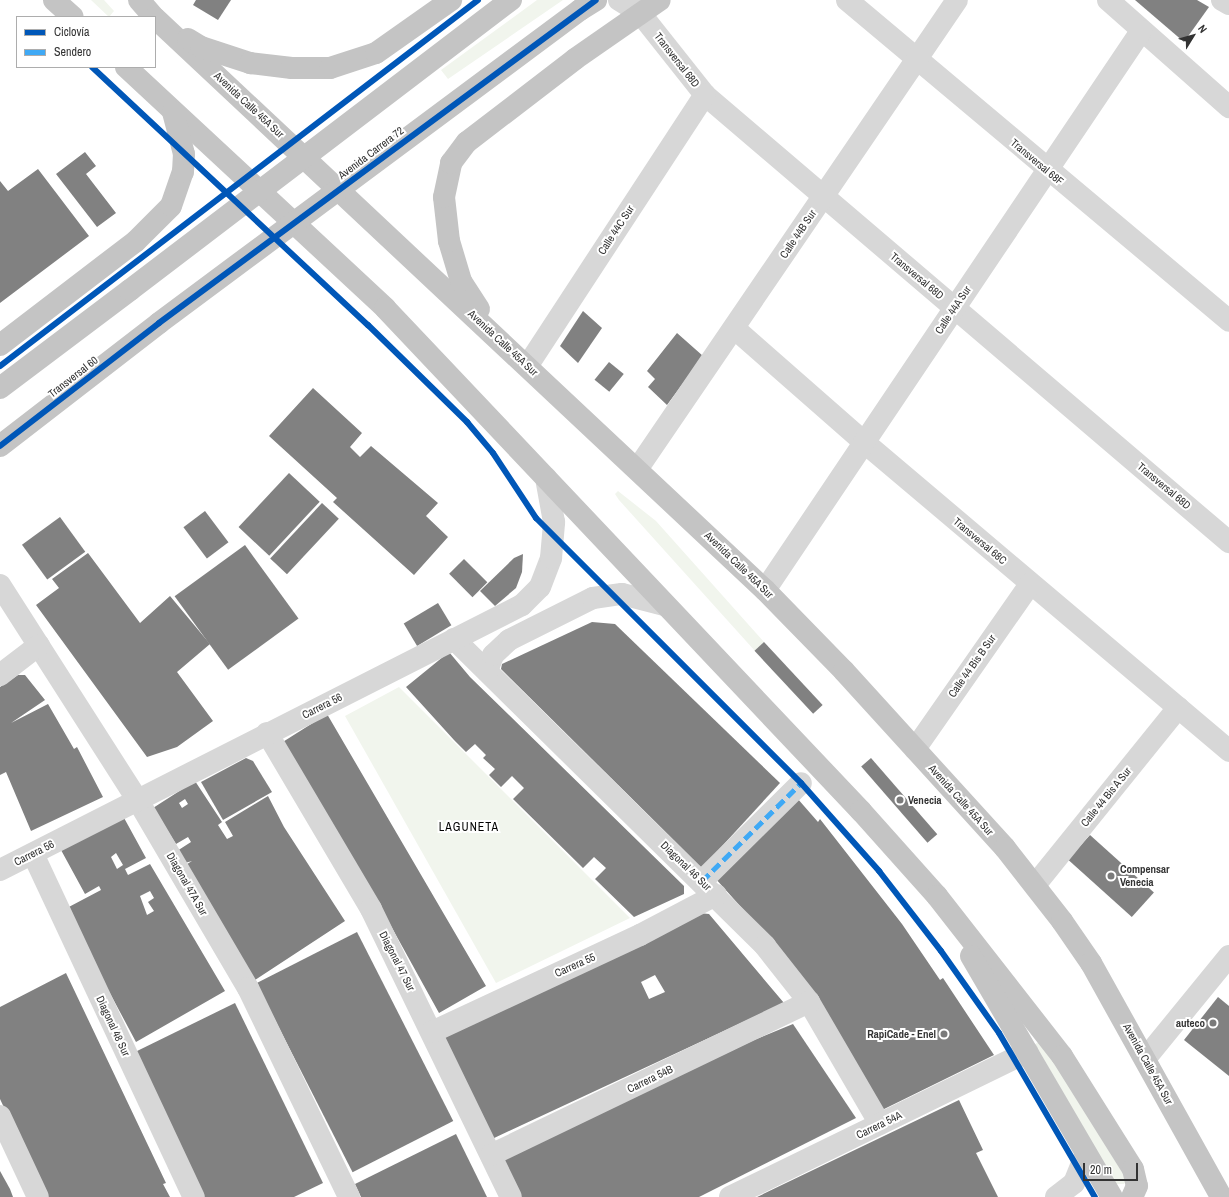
<!DOCTYPE html>
<html>
<head>
<meta charset="utf-8">
<style>
  body { margin:0 }
  #map { position:relative; width:1229px; height:1197px; overflow:hidden; background:#fff; font-family:"Archivo Narrow",sans-serif }
  div>[style] { position:absolute }
  .green>* { inset:0; background:#f1f5ed }
  .building>* { inset:0; background:#818181; transform-origin:0 0 }
  .minor>* { height:22px; margin:-11px; padding:0 11px; transform-origin:11px; border-radius:11px; background:#d7d7d7 }
  .highway>* { height:22px; margin:-11px; padding:0 11px; transform-origin:11px; border-radius:11px; background:#c4c4c4 }
  .highway-bridge>* { height:22px; margin:-11px; padding:0 11px; transform-origin:11px; border-radius:11px; background:#c4c4c4 }
  .quiet>* { height:5px; margin-top:-2.5px; transform-origin:0; background:repeating-linear-gradient(90deg,#3fa9f5 0 10px,transparent 0 15px) }
  .cycleway>* { height:6px; margin:-3px; padding:0 3px; transform-origin:3px; border-radius:3px; background:#0057b8 }
  .dots>* { width:11px; height:11px; translate:-50% -50%; box-sizing:border-box; border:2px solid #fff; border-radius:50% }
  span { translate:-50% -50%; white-space:nowrap; text-align:center; line-height:1.15; -webkit-text-stroke:4px #fff; paint-order:stroke }
  .street-label { font-size:11px; color:#333 }
  .poi-label { font-size:11px; color:#333; font-weight:700 }
  .left { translate:0 -50%; text-align:left }
  .right { translate:-100% -50%; text-align:right }
  .neighbourhood-label { font-size:12px; color:#000; letter-spacing:1px }
  .legend { position:absolute; left:16px; top:16px; width:140px; height:52px; box-sizing:border-box; background:#fff; border:1px solid #adadad; margin:0; padding:5px 7px; list-style:none; font-size:12px; color:#333 }
  .legend li { display:flex; align-items:center; gap:8px; height:20px }
  .legend b { width:20px; border:1px solid #adadad }
  .north { position:absolute; left:1173px; top:16px; width:40px; height:40px; -webkit-text-stroke:3px #fff; paint-order:stroke; rotate:53deg; font-size:11px; font-weight:700; line-height:16px; text-align:center; color:#333 }
  .north::after { content:''; display:block; margin:auto; width:14px; height:18px; background:#333; clip-path:polygon(50% 0,100% 100%,50% 72%,0 100%) }
  .scale { position:absolute; left:1083px; top:1163px; width:55px; height:18px; box-sizing:border-box; border:2px solid #333; border-top:0; padding-left:5px; font-size:12px; line-height:14px; white-space:nowrap; color:#333; -webkit-text-stroke:3px #fff; paint-order:stroke }
</style>
</head>
<body>
<div id="map">
  <div class="green">
    <div style="clip-path:polygon(91px 0,104px 0,114px 11px,109px 17px)"></div>
    <div style="clip-path:polygon(537px 0,563px 0,448px 79px,441px 70px)"></div>
    <div style="clip-path:polygon(618px 491px,656px 521px,764px 642px,755px 651px,619px 500px,615px 494px)"></div>
    <div style="clip-path:polygon(399px 687px,630px 918px,496px 983px,345px 716px)"></div>
    <div style="clip-path:polygon(1041px 1041px,1127px 1180px,1124px 1184px,1116px 1184px,1035px 1044px)"></div>
  </div>
  <div class="building">
    <div style="clip-path:polygon(196px 0,231px 0,218px 20px,193px 5px)"></div>
    <div style="clip-path:polygon(1135px 0,1197px 0,1209px 7px,1184px 42px)"></div>
    <div style="clip-path:polygon(85px 152px,96px 166px,86px 174px,116px 213px,97px 227px,56px 174px)"></div>
    <div style="clip-path:polygon(38px 169px,89px 236px,0 303px,0 181px,8px 191px)"></div>
    <div style="clip-path:polygon(583px 311px,602px 328px,578px 363px,560px 346px)"></div>
    <div style="clip-path:polygon(677px 333px,703px 356px,667px 405px,648px 387px,655px 379px,647px 371px)"></div>
    <div style="left:609px;top:362px;width:19px;height:23px;rotate:39deg"></div>
    <div style="clip-path:polygon(313px 388px,362px 433px,350px 447px,360px 457px,371px 446px,438px 503px,426px 516px,448px 537px,414px 575px,333px 502px,337px 498px,269px 436px)"></div>
    <div style="left:289px;top:473px;width:42px;height:74px;rotate:43deg"></div>
    <div style="left:322px;top:503px;width:23px;height:76px;rotate:43deg"></div>
    <div style="left:205px;top:511px;width:39px;height:27px;rotate:53deg"></div>
    <div style="left:60px;top:517px;width:43px;height:47px;rotate:54deg"></div>
    <div style="left:245px;top:545px;width:91px;height:87px;rotate:54deg"></div>
    <div style="clip-path:polygon(88px 553px,140px 623px,170px 596px,210px 644px,177px 672px,213px 721px,177px 747px,147px 757px,36px 605px,59px 588px,52px 579px)"></div>
    <div style="clip-path:polygon(523px 554px,522px 572px,516px 588px,495px 606px,480px 591px,514px 558px)"></div>
    <div style="left:464px;top:559px;width:33px;height:21px;rotate:45deg"></div>
    <div style="left:438px;top:603px;width:26px;height:40px;rotate:59deg"></div>
    <div style="clip-path:polygon(592px 622px,615px 624px,780px 783px,702px 868px,501px 669px,502px 664px)"></div>
    <div style="left:764px;top:642px;width:86px;height:13px;rotate:47deg"></div>
    <div style="clip-path:polygon(449px 652px,470px 677px,684px 886px,684px 894px,634px 917px,595px 879px,606px 868px,594px 857px,583px 868px,513px 799px,524px 788px,512px 776px,501px 787px,489px 775px,495px 769px,483px 758px,486px 755px,475px 744px,466px 752px,454px 740px,406px 687px)"></div>
    <div style="clip-path:polygon(18px 675px,25px 675px,45px 700px,11px 723px,48px 704px,74px 749px,77px 747px,103px 797px,31px 831px,6px 772px,0 775px,0 687px)"></div>
    <div style="clip-path:polygon(327px 714px,486px 986px,439px 1013px,376px 899px,278px 745px)"></div>
    <div style="clip-path:polygon(246px 758px,253px 761px,272px 792px,223px 820px,201px 782px)"></div>
    <div style="left:871px;top:758px;width:101px;height:13px;rotate:49deg"></div>
    <div style="clip-path:polygon(evenodd,195px 781px,222px 822px,218px 825px,227px 839px,233px 836px,225px 822px,268px 796px,284px 827px,345px 921px,255px 980px,184px 866px,192px 861px,185px 863px,177px 851px,191px 842px,188px 837px,176px 844px,153px 808px,195px 781px,185px 799px,188px 804px,182px 808px,179px 803px,185px 799px)"></div>
    <div style="clip-path:polygon(797px 798px,818px 822px,820px 819px,902px 924px,940px 980px,943px 978px,994px 1055px,878px 1112px,782px 953px,715px 878px)"></div>
    <div style="clip-path:polygon(evenodd,123px 816px,146px 858px,125px 869px,128px 875px,150px 864px,225px 991px,136px 1042px,65px 909px,101px 890px,99px 886px,85px 894px,61px 850px,123px 816px,116px 853px,123px 865px,117px 869px,111px 857px,116px 853px,123px 816px,150px 891px,154px 898px,148px 902px,154px 911px,147px 915px,140px 896px,150px 891px)"></div>
    <div style="left:1090px;top:835px;width:86px;height:33px;rotate:42deg"></div>
    <div style="clip-path:polygon(evenodd,699px 913px,709px 914px,784px 1003px,492px 1139px,443px 1036px,699px 913px,655px 975px,665px 992px,649px 999px,641px 982px,655px 975px)"></div>
    <div style="left:357px;top:932px;width:212px;height:113px;rotate:63deg"></div>
    <div style="clip-path:polygon(66px 973px,166px 1183px,163px 1184px,170px 1197px,46px 1197px,0 1099px,0 1007px)"></div>
    <div style="clip-path:polygon(1218px 997px,1229px 1006px,1229px 1076px,1184px 1040px)"></div>
    <div style="clip-path:polygon(235px 1003px,323px 1183px,294px 1197px,204px 1197px,133px 1053px)"></div>
    <div style="clip-path:polygon(793px 1024px,856px 1118px,699px 1197px,517px 1197px,499px 1161px,754px 1040px)"></div>
    <div style="clip-path:polygon(959px 1100px,983px 1150px,976px 1153px,998px 1197px,757px 1197px)"></div>
    <div style="clip-path:polygon(456px 1134px,487px 1197px,361px 1197px,355px 1184px)"></div>
    <div style="clip-path:polygon(0 1171px,10px 1189px,13px 1197px,0 1197px)"></div>
  </div>
  <div class="minor">
    <div style="left:619px;top:0;width:25px;rotate:32deg"></div>
    <div style="left:640px;top:13px;width:105px;rotate:51.6deg"></div>
    <div style="left:705px;top:95px;width:689px;rotate:40.47deg"></div>
    <div style="left:847px;top:0;width:499px;rotate:40deg"></div>
    <div style="left:1108px;top:0;width:162px;rotate:41.5deg"></div>
    <div style="left:1222px;top:0;width:8px;rotate:30deg"></div>
    <div style="left:734px;top:328px;width:174px;rotate:41.3deg"></div>
    <div style="left:865px;top:443px;width:477px;rotate:40.2deg"></div>
    <div style="left:528px;top:365px;width:323px;rotate:-56.8deg"></div>
    <div style="left:638px;top:468px;width:566px;rotate:-55.72deg"></div>
    <div style="left:0;top:585px;width:254px;rotate:57.4deg"></div>
    <div style="left:137px;top:799px;width:219px;rotate:59.6deg"></div>
    <div style="left:248px;top:988px;width:232px;rotate:64.2deg"></div>
    <div style="left:765px;top:590px;width:674px;rotate:-56.07deg"></div>
    <div style="left:454px;top:639px;width:437px;rotate:44.6deg"></div>
    <div style="left:765px;top:946px;width:71px;rotate:51.8deg"></div>
    <div style="left:809px;top:1002px;width:141px;rotate:59.8deg"></div>
    <div style="left:487px;top:671px;width:17px;rotate:-69deg"></div>
    <div style="left:493px;top:655px;width:22px;rotate:-43deg"></div>
    <div style="left:509px;top:640px;width:94px;rotate:-26.6deg"></div>
    <div style="left:593px;top:598px;width:29px;rotate:-8deg"></div>
    <div style="left:622px;top:594px;width:43px;rotate:14.7deg"></div>
    <div style="left:0;top:675px;width:49px;rotate:-37.6deg"></div>
    <div style="left:267px;top:733px;width:204px;rotate:59.4deg"></div>
    <div style="left:371px;top:909px;width:320px;rotate:64.1deg"></div>
    <div style="left:915px;top:749px;width:201px;rotate:-55.1deg"></div>
    <div style="left:33px;top:854px;width:379px;rotate:64.9deg"></div>
    <div style="left:0;top:870px;width:585px;rotate:-26.92deg"></div>
    <div style="left:522px;top:605px;width:25px;rotate:-45deg"></div>
    <div style="left:540px;top:587px;width:31px;rotate:-69deg"></div>
    <div style="left:551px;top:558px;width:36px;rotate:-85deg"></div>
    <div style="left:554px;top:522px;width:45px;rotate:-100.3deg"></div>
    <div style="left:702px;top:881px;width:139px;rotate:-44.7deg"></div>
    <div style="left:1035px;top:885px;width:228px;rotate:-51.1deg"></div>
    <div style="left:432px;top:1032px;width:230px;rotate:-25deg"></div>
    <div style="left:640px;top:935px;width:86px;rotate:-27.8deg"></div>
    <div style="left:1145px;top:1059px;width:133px;rotate:-50.8deg"></div>
    <div style="left:0;top:1116px;width:89px;rotate:64.9deg"></div>
    <div style="left:491px;top:1155px;width:353px;rotate:-25.7deg"></div>
    <div style="left:730px;top:1197px;width:331px;rotate:-26deg"></div>
    <div style="left:1056px;top:1197px;width:23px;rotate:-38deg"></div>
    <div style="left:1074px;top:1183px;width:32px;rotate:-68deg"></div>
  </div>
  <div class="highway">
    <div style="left:54px;top:0;width:25px;rotate:42deg"></div>
    <div style="left:139px;top:0;width:23px;rotate:49deg"></div>
    <div style="left:580px;top:10px;width:19px;rotate:-32deg"></div>
    <div style="left:155px;top:18px;width:836px;rotate:43.16deg"></div>
    <div style="left:765px;top:590px;width:113px;rotate:45.7deg"></div>
    <div style="left:844px;top:671px;width:239px;rotate:47.7deg"></div>
    <div style="left:1005px;top:848px;width:93px;rotate:52deg"></div>
    <div style="left:1062px;top:921px;width:51px;rotate:55.4deg"></div>
    <div style="left:1091px;top:963px;width:268px;rotate:60.9deg"></div>
    <div style="left:188px;top:39px;width:15px;rotate:32deg"></div>
    <div style="left:201px;top:47px;width:52px;rotate:18.1deg"></div>
    <div style="left:250px;top:63px;width:42px;rotate:6.8deg"></div>
    <div style="left:292px;top:68px;width:38px"></div>
    <div style="left:330px;top:68px;width:48px;rotate:-18.1deg"></div>
    <div style="left:376px;top:53px;width:92px;rotate:-35.2deg"></div>
    <div style="left:126px;top:67px;width:354px;rotate:42.9deg"></div>
    <div style="left:385px;top:308px;width:693px;rotate:46.58deg"></div>
    <div style="left:861px;top:811px;width:114px;rotate:48.2deg"></div>
    <div style="left:937px;top:896px;width:203px;rotate:52deg"></div>
    <div style="left:1062px;top:1056px;width:133px;rotate:57.9deg"></div>
    <div style="left:1133px;top:1169px;width:17px;rotate:77deg"></div>
    <div style="left:1137px;top:1186px;width:12px;rotate:114deg"></div>
    <div style="left:479px;top:309px;width:33px;rotate:-123deg"></div>
    <div style="left:461px;top:281px;width:42px;rotate:-106.7deg"></div>
    <div style="left:449px;top:241px;width:44px;rotate:-96.5deg"></div>
    <div style="left:444px;top:197px;width:35px;rotate:-78deg"></div>
    <div style="left:451px;top:163px;width:26px;rotate:-53deg"></div>
    <div style="left:467px;top:142px;width:136px;rotate:-37.5deg"></div>
    <div style="left:575px;top:59px;width:103px;rotate:-34.8deg"></div>
    <div style="left:0;top:345px;width:171px;rotate:-37.4deg"></div>
    <div style="left:136px;top:241px;width:49px;rotate:-45deg"></div>
    <div style="left:171px;top:206px;width:36px;rotate:-71deg"></div>
    <div style="left:183px;top:172px;width:18px;rotate:-87deg"></div>
    <div style="left:184px;top:154px;width:43px;rotate:-104.7deg"></div>
    <div style="left:0;top:388px;width:163px;rotate:-37deg"></div>
    <div style="left:0;top:446px;width:201px;rotate:-37.7deg"></div>
    <div style="left:971px;top:956px;width:279px;rotate:59.7deg"></div>
  </div>
  <div class="highway-bridge">
    <div style="left:130px;top:290px;width:479px;rotate:-37.3deg"></div>
    <div style="left:159px;top:323px;width:525px;rotate:-36.63deg"></div>
  </div>
  <div class="quiet">
    <div style="left:702px;top:881px;width:139px;rotate:-44.7deg"></div>
  </div>
  <div class="cycleway">
    <div style="left:92px;top:67px;width:378px;rotate:43.1deg"></div>
    <div style="left:368px;top:325px;width:139px;rotate:44.4deg"></div>
    <div style="left:467px;top:422px;width:40px;rotate:50deg"></div>
    <div style="left:493px;top:453px;width:78px;rotate:56.5deg"></div>
    <div style="left:536px;top:518px;width:375px;rotate:45deg"></div>
    <div style="left:801px;top:783px;width:118px;rotate:48.4deg"></div>
    <div style="left:879px;top:871px;width:101px;rotate:52.2deg"></div>
    <div style="left:941px;top:951px;width:100px;rotate:54.7deg"></div>
    <div style="left:999px;top:1033px;width:190px;rotate:59.7deg"></div>
    <div style="left:0;top:366px;width:602px;rotate:-37.44deg"></div>
    <div style="left:0;top:446px;width:201px;rotate:-37.7deg"></div>
    <div style="left:159px;top:323px;width:543px;rotate:-36.47deg"></div>
  </div>
  <div class="dots">
    <div style="left:900px;top:800px;background:#7a7a7a"></div>
    <div style="left:1111px;top:876px;background:#7a7a7a"></div>
    <div style="left:1213px;top:1023px;background:#7a7a7a"></div>
    <div style="left:944px;top:1034px;background:#7a7a7a"></div>
  </div>
  <div class="street-label">
    <span style="left:677px;top:60px;rotate:52deg">Transversal 68D</span>
    <span style="left:249px;top:105px;rotate:43deg">Avenida Calle 45A Sur</span>
    <span style="left:371px;top:153px;rotate:-37deg">Avenida Carrera 72</span>
    <span style="left:1037px;top:162px;rotate:40deg">Transversal 68F</span>
    <span style="left:616px;top:230px;rotate:-57deg">Calle 44C Sur</span>
    <span style="left:798px;top:234px;rotate:-56deg">Calle 44B Sur</span>
    <span style="left:917px;top:276px;rotate:40deg">Transversal 68D</span>
    <span style="left:953px;top:310px;rotate:-56deg">Calle 44A Sur</span>
    <span style="left:503px;top:343px;rotate:43deg">Avenida Calle 45A Sur</span>
    <span style="left:73px;top:377px;rotate:-38deg">Transversal 60</span>
    <span style="left:1164px;top:486px;rotate:40deg">Transversal 68D</span>
    <span style="left:980px;top:541px;rotate:40deg">Transversal 68C</span>
    <span style="left:739px;top:565px;rotate:44deg">Avenida Calle 45A Sur</span>
    <span style="left:972px;top:666px;rotate:-55deg">Calle 44 Bis B Sur</span>
    <span style="left:322px;top:706px;rotate:-27deg">Carrera 56</span>
    <span style="left:1106px;top:797px;rotate:-51deg">Calle 44 Bis A Sur</span>
    <span style="left:961px;top:800px;rotate:48deg">Avenida Calle 45A Sur</span>
    <span style="left:34px;top:853px;rotate:-27deg">Carrera 56</span>
    <span style="left:686px;top:866px;rotate:44deg">Diagonal 46 Sur</span>
    <span style="left:187px;top:884px;rotate:60deg">Diagonal 47A Sur</span>
    <span style="left:397px;top:961px;rotate:63deg">Diagonal 47 Sur</span>
    <span style="left:575px;top:965px;rotate:-24deg">Carrera 55</span>
    <span style="left:113px;top:1026px;rotate:65deg">Diagonal 48 Sur</span>
    <span style="left:1148px;top:1064px;rotate:61deg">Avenida Calle 45A Sur</span>
    <span style="left:650px;top:1079px;rotate:-26deg">Carrera 54B</span>
    <span style="left:879px;top:1125px;rotate:-26deg">Carrera 54A</span>
  </div>
  <div class="poi-label">
    <span class="left" style="left:908px;top:800px">Venecia</span>
    <span class="left" style="left:1120px;top:876px">Compensar<br>Venecia</span>
    <span class="right" style="left:1205px;top:1023px">auteco</span>
    <span class="right" style="left:936px;top:1034px">RapiCade - Enel</span>
  </div>
  <div class="neighbourhood-label">
    <span style="left:469px;top:828px">LAGUNETA</span>
  </div>
  <ul class="legend">
  <li><b style="height:5px;background:#0057b8"></b>Ciclovía</li>
  <li><b style="height:5px;background:#3fa9f5"></b>Sendero</li>
  </ul>
  <div class="north">N</div>
  <div class="scale">20 m</div>
</div>
</body>
</html>
